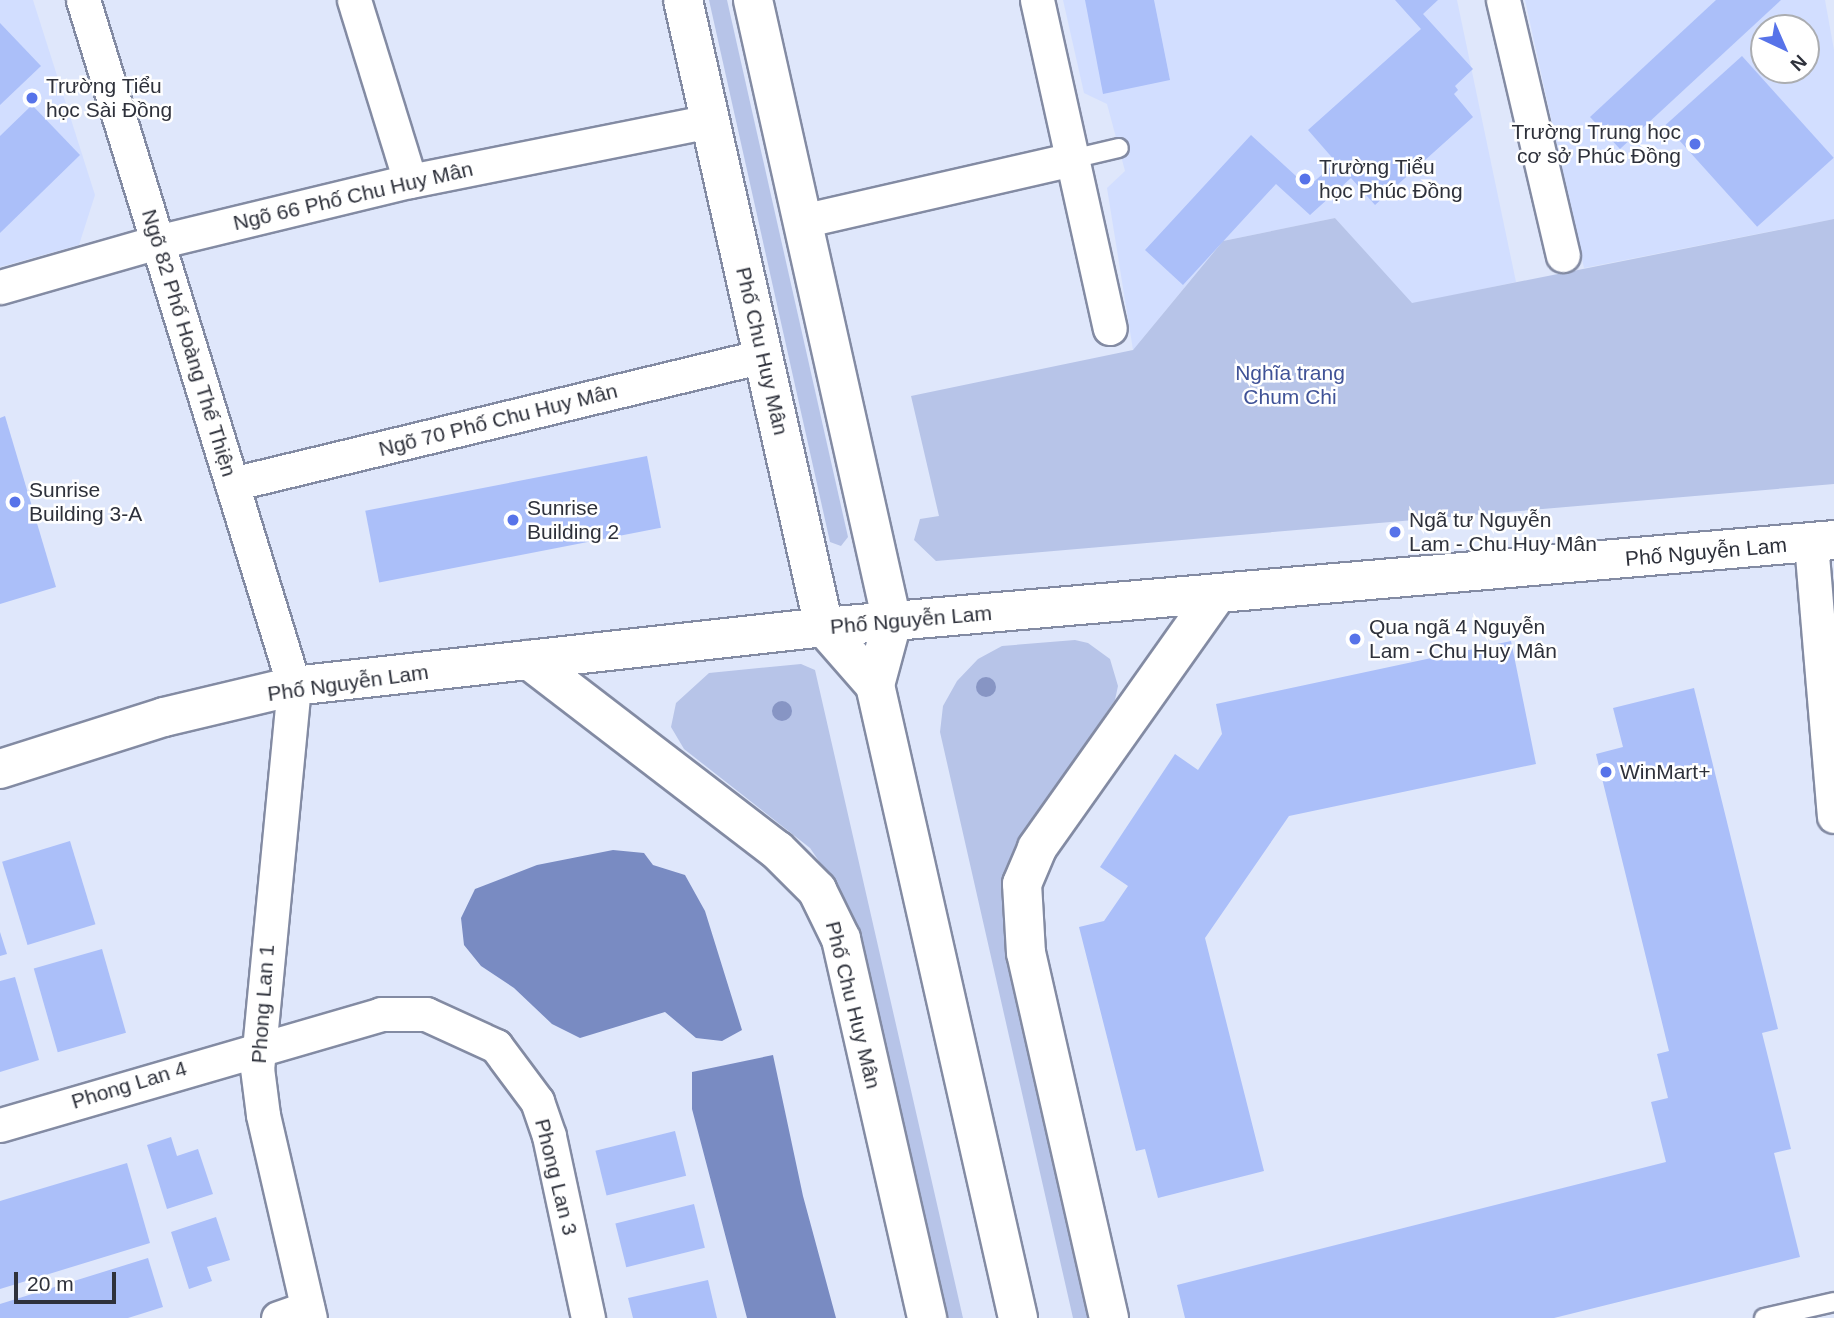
<!DOCTYPE html>
<html>
<head>
<meta charset="utf-8">
<style>
  body { margin:0 }
  #map { position:relative; width:1834px; height:1318px; overflow:hidden; background:#dfe7fb; font-family:Helvetica,sans-serif }
  div>[style] { position:absolute }
  .built>* { inset:0; background:#d2deff }
  .green>* { inset:0; background:#b7c4e8 }
  .water>* { inset:0; background:#798bc2 }
  .building>* { inset:0; background:#abbff9; transform-origin:0 0 }
  .roads { filter:drop-shadow(2px 0 #838ba3) drop-shadow(-2px 0 #838ba3) drop-shadow(0 2px #838ba3) drop-shadow(0 -2px #838ba3) }
  .service>* { height:18px; margin:-9px; padding:0 9px; transform-origin:9px; border-radius:9px; background:#fff }
  .minor>* { height:33px; margin:-16.5px; padding:0 16.5px; transform-origin:16.5px; border-radius:16.5px; background:#fff }
  .tertiary>* { height:38px; margin:-19px; padding:0 19px; transform-origin:19px; border-radius:19px; background:#fff }
  .secondary>* { height:38px; margin:-19px; padding:0 19px; transform-origin:19px; border-radius:19px; background:#fff }
  .primary>* { height:38px; margin:-19px; padding:0 19px; transform-origin:19px; border-radius:19px; background:#fff }
  .trees>* { width:20px; height:20px; margin:-10px; border-radius:50%; background:#8795c4 }
  .dots>* { width:19px; height:19px; translate:-50% -50%; box-sizing:border-box; border:4px solid #fff; border-radius:50% }
  span { translate:-50% -50%; white-space:nowrap; text-align:center; line-height:1.15; -webkit-text-stroke:5px #fff; paint-order:stroke }
  .poi-label { font-size:21px; color:#2e313b }
  .left { translate:0 -50%; text-align:left }
  .right { translate:-100% -50%; text-align:right }
  .street-label { font-size:21px; color:#2e313b }
  .park-label { font-size:21px; color:#3f5297 }
  .north { position:absolute; left:1750px; top:14px; width:70px; height:70px; box-sizing:border-box; background:#fff; border:2px solid #abadb1; border-radius:50%; rotate:136deg; font-size:19px; font-weight:700; line-height:28px; text-align:center; color:#2e313b }
  .north::after { content:''; display:block; margin:auto; width:24px; height:32px; background:#5773e9; clip-path:polygon(50% 0,100% 100%,50% 72%,0 100%) }
  .scale { position:absolute; left:14px; top:1272px; width:102px; height:32px; box-sizing:border-box; border:4px solid #2e313b; border-top:0; padding-left:9px; font-size:21px; line-height:24px; white-space:nowrap; color:#2e313b; -webkit-text-stroke:5px #fff; paint-order:stroke }
</style>
</head>
<body>
<div id="map">
  <div class="built">
    <div style="clip-path:polygon(0 0,33px 0,95px 195px,79px 245px,0 267px)"></div>
    <div style="clip-path:polygon(1063px 0,1457px 0,1516px 282px,1411px 304px,1335px 218px,1223px 241px,1133px 350px,1107px 188px,1125px 171px,1107px 104px,1084px 93px)"></div>
    <div style="clip-path:polygon(evenodd,1525px 0,1825px 0,1834px 50px,1834px 219px,1584px 268px,1525px 0,1764px 28px,1806px 28px,1806px 70px,1764px 70px,1764px 28px)"></div>
  </div>
  <div class="green">
    <div style="clip-path:polygon(709px 0,727px 0,848px 537px,841px 546px,830px 542px)"></div>
    <div style="clip-path:polygon(1335px 218px,1412px 303px,1834px 219px,1834px 484px,936px 561px,914px 540px,920px 519px,939px 516px,911px 396px,1133px 350px,1223px 241px)"></div>
    <div style="clip-path:polygon(1075px 640px,1088px 643px,1110px 659px,1118px 686px,1115px 700px,1015px 848px,1003px 881px,1002px 910px,1095px 1318px,1073px 1318px,940px 732px,943px 706px,957px 681px,978px 659px,1002px 646px)"></div>
    <div style="clip-path:polygon(801px 664px,815px 670px,963px 1318px,941px 1318px,849px 911px,838px 889px,810px 848px,684px 749px,671px 727px,676px 703px,709px 673px)"></div>
  </div>
  <div class="water">
    <div style="clip-path:polygon(613px 850px,644px 853px,653px 865px,685px 875px,705px 911px,742px 1030px,722px 1041px,696px 1038px,665px 1012px,580px 1038px,552px 1024px,514px 988px,481px 966px,464px 945px,461px 918px,475px 889px,537px 865px)"></div>
    <div style="clip-path:polygon(773px 1055px,803px 1196px,836px 1318px,747px 1318px,692px 1109px,692px 1072px)"></div>
  </div>
  <div class="building">
    <div style="clip-path:polygon(1085px 0,1154px 0,1170px 80px,1103px 94px)"></div>
    <div style="clip-path:polygon(1395px 0,1438px 0,1423px 14px,1473px 69px,1455px 86px,1458px 90px,1454px 94px,1473px 117px,1375px 205px,1351px 178px,1310px 215px,1276px 184px,1183px 285px,1145px 250px,1251px 135px,1308px 187px,1336px 162px,1308px 130px,1421px 29px)"></div>
    <div style="clip-path:polygon(1716px 0,1781px 0,1620px 149px,1590px 117px)"></div>
    <div style="clip-path:polygon(0 23px,41px 66px,0 105px)"></div>
    <div style="left:1742px;top:56px;width:137px;height:103px;rotate:48deg"></div>
    <div style="clip-path:polygon(32px 105px,80px 155px,0 233px,0 136px)"></div>
    <div style="clip-path:polygon(5px 416px,56px 587px,0 604px,0 418px)"></div>
    <div style="left:647px;top:456px;width:73px;height:287px;rotate:79deg"></div>
    <div style="clip-path:polygon(1511px 641px,1536px 764px,1289px 816px,1205px 938px,1264px 1171px,1158px 1198px,1145px 1149px,1136px 1151px,1079px 927px,1104px 921px,1128px 886px,1100px 867px,1175px 754px,1198px 770px,1222px 734px,1216px 704px)"></div>
    <div style="clip-path:polygon(1694px 688px,1778px 1029px,1762px 1033px,1791px 1149px,1774px 1153px,1800px 1257px,1554px 1318px,1185px 1318px,1177px 1285px,1666px 1162px,1651px 1102px,1668px 1098px,1657px 1054px,1669px 1051px,1596px 754px,1623px 747px,1613px 708px)"></div>
    <div style="left:70px;top:841px;width:87px;height:71px;rotate:73deg"></div>
    <div style="clip-path:polygon(0 932px,7px 954px,0 956px)"></div>
    <div style="left:102px;top:949px;width:87px;height:71px;rotate:74deg"></div>
    <div style="clip-path:polygon(15px 977px,39px 1060px,0 1072px,0 981px)"></div>
    <div style="left:675px;top:1131px;width:46px;height:82px;rotate:76deg"></div>
    <div style="clip-path:polygon(171px 1137px,177px 1156px,198px 1149px,213px 1194px,167px 1209px,147px 1145px)"></div>
    <div style="clip-path:polygon(127px 1163px,150px 1243px,0 1289px,0 1201px)"></div>
    <div style="left:694px;top:1204px;width:45px;height:81px;rotate:76deg"></div>
    <div style="clip-path:polygon(216px 1217px,230px 1260px,207px 1267px,212px 1281px,189px 1289px,171px 1232px)"></div>
    <div style="clip-path:polygon(148px 1258px,163px 1307px,128px 1318px,0 1318px,0 1304px)"></div>
    <div style="clip-path:polygon(708px 1280px,717px 1318px,633px 1318px,628px 1298px)"></div>
  </div>
  <div class="roads">
    <div class="service">
      <div style="left:1072px;top:159px;width:48px;rotate:-13.2deg"></div>
      <div style="left:1764px;top:1318px;width:72px;rotate:-12.9deg"></div>
    </div>
    <div class="minor">
      <div style="left:83px;top:0;width:718px;rotate:72.9deg"></div>
      <div style="left:294px;top:686px;width:384px;rotate:95.5deg"></div>
      <div style="left:257px;top:1068px;width:47px;rotate:82.7deg"></div>
      <div style="left:263px;top:1115px;width:208px;rotate:77deg"></div>
      <div style="left:354px;top:0;width:189px;rotate:72.8deg"></div>
      <div style="left:1037px;top:0;width:336px;rotate:77.5deg"></div>
      <div style="left:1503px;top:0;width:262px;rotate:76.8deg"></div>
      <div style="left:802px;top:221px;width:277px;rotate:-12.9deg"></div>
      <div style="left:0;top:287px;width:163px;rotate:-16deg"></div>
      <div style="left:157px;top:242px;width:260px;rotate:-13.6deg"></div>
      <div style="left:410px;top:181px;width:307px;rotate:-11.3deg"></div>
      <div style="left:232px;top:484px;width:546px;rotate:-13.55deg"></div>
      <div style="left:1811px;top:543px;width:274px;rotate:85.2deg"></div>
      <div style="left:0;top:1125px;width:397px;rotate:-16.2deg"></div>
      <div style="left:381px;top:1014px;width:45px"></div>
      <div style="left:426px;top:1014px;width:77px;rotate:24.6deg"></div>
      <div style="left:496px;top:1046px;width:69px;rotate:53.3deg"></div>
      <div style="left:537px;top:1101px;width:37px;rotate:71deg"></div>
      <div style="left:549px;top:1136px;width:186px;rotate:77.9deg"></div>
      <div style="left:278px;top:1318px;width:31px;rotate:-19deg"></div>
    </div>
    <div class="tertiary">
      <div style="left:0;top:769px;width:172px;rotate:-17.6deg"></div>
      <div style="left:164px;top:717px;width:134px;rotate:-13.4deg"></div>
      <div style="left:294px;top:686px;width:533px;rotate:-6.35deg"></div>
      <div style="left:824px;top:627px;width:1014px;rotate:-4.92deg"></div>
    </div>
    <div class="secondary">
      <div style="left:529px;top:660px;width:312px;rotate:37.5deg"></div>
      <div style="left:777px;top:850px;width:57px;rotate:45deg"></div>
      <div style="left:817px;top:890px;width:55px;rotate:63.9deg"></div>
      <div style="left:841px;top:939px;width:389px;rotate:77.2deg"></div>
      <div style="left:1109px;top:1318px;width:374px;rotate:-102.8deg"></div>
      <div style="left:1026px;top:953px;width:69px;rotate:-93.3deg"></div>
      <div style="left:1022px;top:884px;width:39px;rotate:-67deg"></div>
      <div style="left:1037px;top:848px;width:311px;rotate:-54.7deg"></div>
    </div>
    <div class="primary">
      <div style="left:683px;top:0;width:643px;rotate:77.33deg"></div>
      <div style="left:824px;top:627px;width:77px;rotate:48.7deg"></div>
      <div style="left:875px;top:685px;width:649px;rotate:77.27deg"></div>
      <div style="left:753px;top:0;width:637px;rotate:77.4deg"></div>
      <div style="left:892px;top:622px;width:65px;rotate:105.1deg"></div>
    </div>
  </div>
  <div class="trees">
    <div style="left:986px;top:687px"></div>
    <div style="left:782px;top:711px"></div>
  </div>
  <div class="dots">
    <div style="left:32px;top:98px;background:#5773e9"></div>
    <div style="left:1695px;top:144px;background:#5773e9"></div>
    <div style="left:1305px;top:179px;background:#5773e9"></div>
    <div style="left:15px;top:502px;background:#5773e9"></div>
    <div style="left:513px;top:520px;background:#5773e9"></div>
    <div style="left:1395px;top:532px;background:#5773e9"></div>
    <div style="left:1355px;top:639px;background:#5773e9"></div>
    <div style="left:1606px;top:772px;background:#5773e9"></div>
  </div>
  <div class="poi-label">
    <span class="left" style="left:46px;top:98px">Trường Tiểu<br>học Sài Đồng</span>
    <span class="right" style="left:1681px;top:144px">Trường Trung học<br>cơ sở Phúc Đồng</span>
    <span class="left" style="left:1319px;top:179px">Trường Tiểu<br>học Phúc Đồng</span>
    <span class="left" style="left:29px;top:502px">Sunrise<br>Building 3-A</span>
    <span class="left" style="left:527px;top:520px">Sunrise<br>Building 2</span>
    <span class="left" style="left:1409px;top:532px">Ngã tư Nguyễn<br>Lam - Chu Huy Mân</span>
    <span class="left" style="left:1369px;top:639px">Qua ngã 4 Nguyễn<br>Lam - Chu Huy Mân</span>
    <span class="left" style="left:1620px;top:772px">WinMart+</span>
  </div>
  <div class="street-label">
    <span style="left:353px;top:196px;rotate:-13deg">Ngõ 66 Phố Chu Huy Mân</span>
    <span style="left:189px;top:343px;rotate:73deg">Ngõ 82 Phố Hoàng Thế Thiện</span>
    <span style="left:762px;top:351px;rotate:77deg">Phố Chu Huy Mân</span>
    <span style="left:498px;top:420px;rotate:-14deg">Ngõ 70 Phố Chu Huy Mân</span>
    <span style="left:1706px;top:552px;rotate:-5deg">Phố Nguyễn Lam</span>
    <span style="left:911px;top:620px;rotate:-5deg">Phố Nguyễn Lam</span>
    <span style="left:348px;top:683px;rotate:-8deg">Phố Nguyễn Lam</span>
    <span style="left:263px;top:1004px;rotate:-86deg">Phong Lan 1</span>
    <span style="left:853px;top:1005px;rotate:76deg">Phố Chu Huy Mân</span>
    <span style="left:129px;top:1085px;rotate:-17deg">Phong Lan 4</span>
    <span style="left:556px;top:1177px;rotate:76deg">Phong Lan 3</span>
  </div>
  <div class="park-label">
    <span style="left:1290px;top:385px">Nghĩa trang<br>Chum Chi</span>
  </div>
  <div class="north">N</div>
  <div class="scale">20 m</div>
</div>
</body>
</html>
